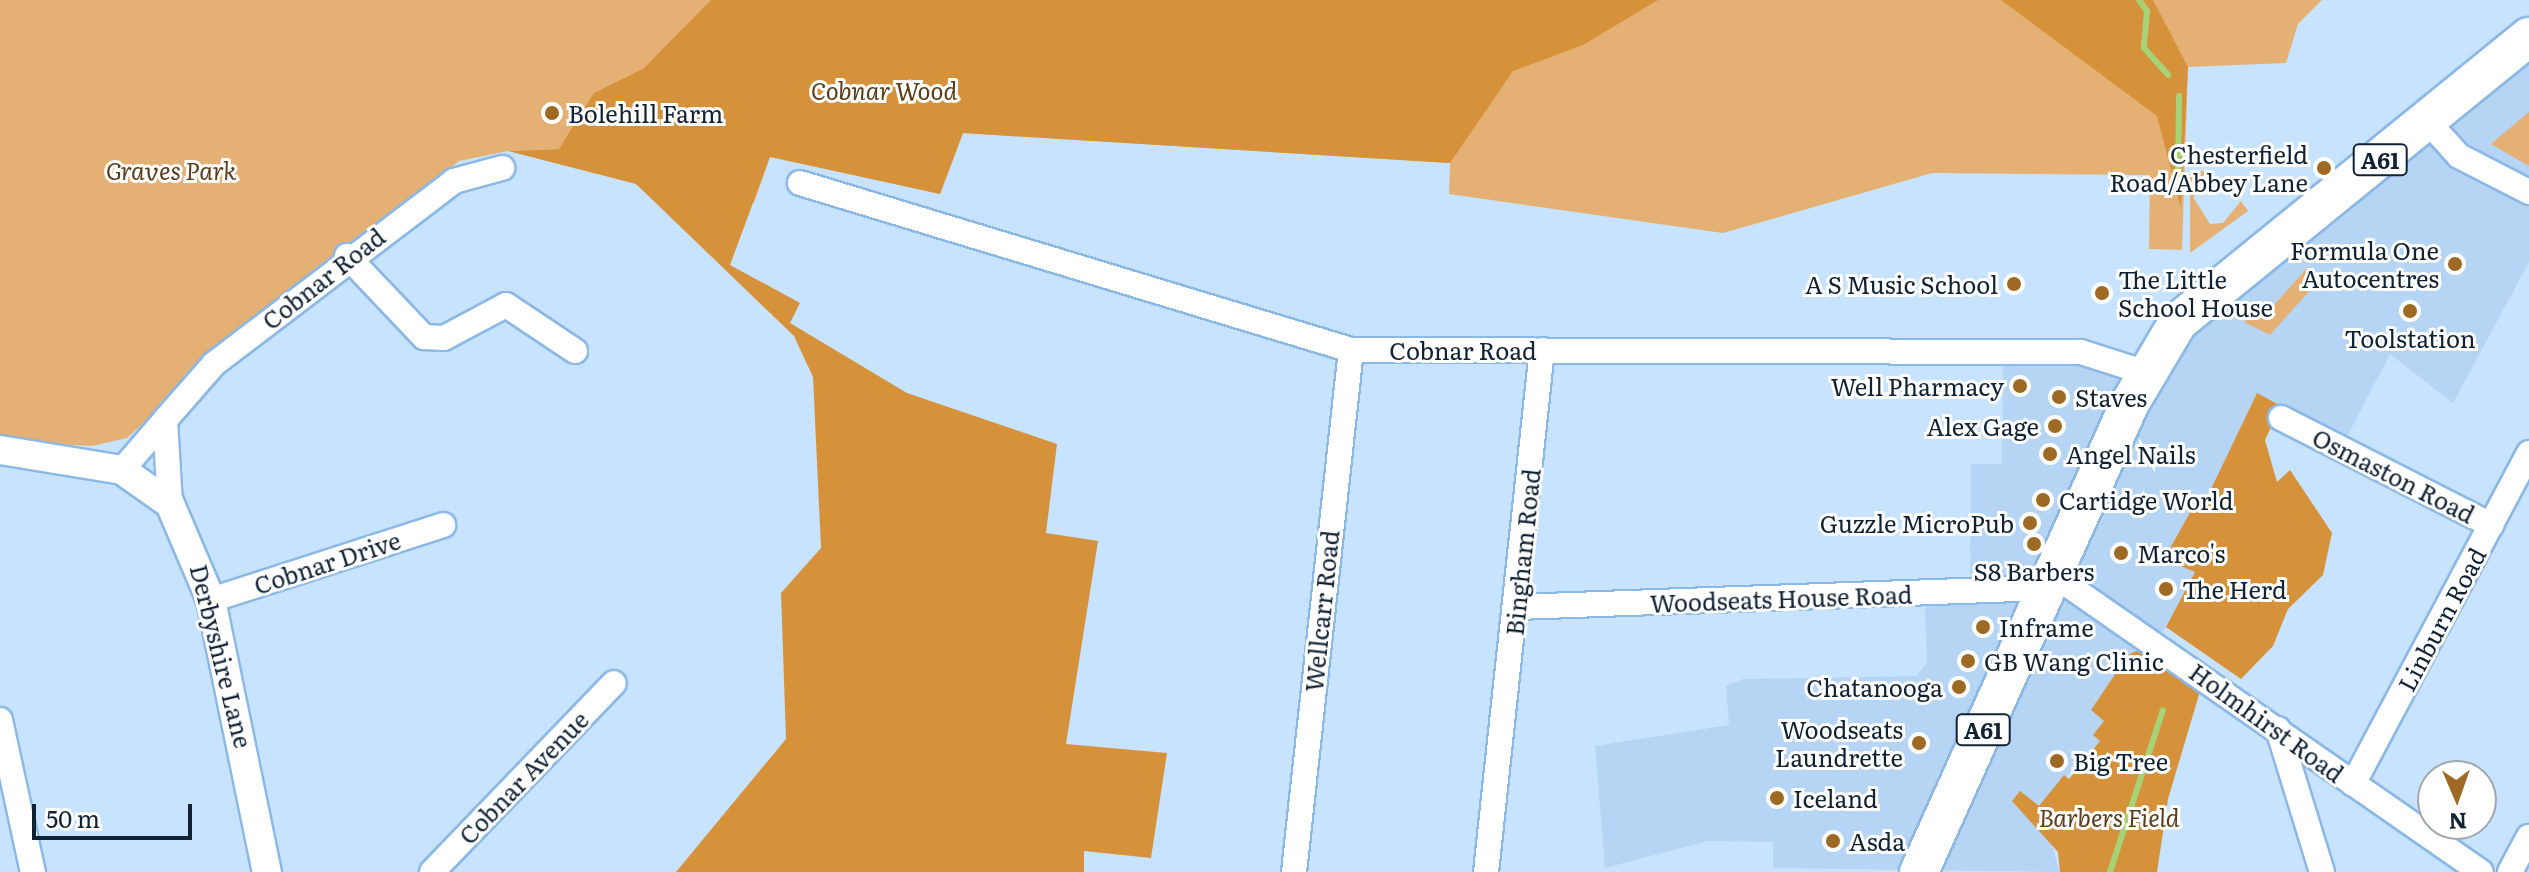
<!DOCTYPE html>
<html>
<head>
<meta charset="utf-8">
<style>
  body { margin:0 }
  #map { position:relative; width:2529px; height:872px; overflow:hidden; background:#c8e3ff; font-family:Literata,serif }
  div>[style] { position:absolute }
  .built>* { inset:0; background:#b6d4f3 }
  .green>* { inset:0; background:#e5b073 }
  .forest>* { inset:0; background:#d6923a }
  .stream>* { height:6px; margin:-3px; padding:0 3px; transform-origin:3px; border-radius:3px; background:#a7d376 }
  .roads { filter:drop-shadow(2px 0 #8cb8e5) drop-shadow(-2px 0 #8cb8e5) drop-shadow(0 2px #8cb8e5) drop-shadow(0 -2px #8cb8e5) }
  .minor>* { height:24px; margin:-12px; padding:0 12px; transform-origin:12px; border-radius:12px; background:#fff }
  .tertiary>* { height:28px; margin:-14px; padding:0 14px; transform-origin:14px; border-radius:14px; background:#fff }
  .trunk>* { height:38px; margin:-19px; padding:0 19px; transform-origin:19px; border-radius:19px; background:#fff }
  .dots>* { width:22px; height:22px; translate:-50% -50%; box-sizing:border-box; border:4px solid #fff; border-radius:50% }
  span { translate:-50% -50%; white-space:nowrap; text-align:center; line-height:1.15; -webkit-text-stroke:6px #fff; paint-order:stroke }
  .shield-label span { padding:2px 6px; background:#fff; border:2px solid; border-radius:6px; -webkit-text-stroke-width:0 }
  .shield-label { font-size:22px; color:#123; font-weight:700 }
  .park-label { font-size:24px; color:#5a3d1a; font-style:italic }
  .poi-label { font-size:24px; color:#123 }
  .left { translate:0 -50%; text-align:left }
  .right { translate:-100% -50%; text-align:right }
  .street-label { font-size:24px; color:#123 }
  .north { position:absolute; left:2417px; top:760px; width:80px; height:80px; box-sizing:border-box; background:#fff; border:2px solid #a0a7ad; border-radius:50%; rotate:178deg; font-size:22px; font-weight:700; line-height:32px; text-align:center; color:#123 }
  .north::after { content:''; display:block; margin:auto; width:28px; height:36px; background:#9e6922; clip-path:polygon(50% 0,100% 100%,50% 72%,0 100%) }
  .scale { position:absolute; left:32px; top:804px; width:160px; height:36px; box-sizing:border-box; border:4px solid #123; border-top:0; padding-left:10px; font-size:24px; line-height:28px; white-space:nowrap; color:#123; -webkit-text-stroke:6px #fff; paint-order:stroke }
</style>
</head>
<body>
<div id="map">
  <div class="built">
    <div style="clip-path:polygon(2529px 49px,2529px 262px,2453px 403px,2390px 354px,2341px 448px,2256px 394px,2200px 513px,2164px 559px,2195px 571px,2166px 627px,2092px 710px,2105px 721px,2100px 741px,2039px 806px,2060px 872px,1773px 868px,1773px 842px,1708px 841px,1605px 868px,1595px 746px,1729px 725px,1726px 686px,1743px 679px,1917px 676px,1927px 662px,1925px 609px,1934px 583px,1970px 582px,1971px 464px,2002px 464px,2003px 353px,2147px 373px)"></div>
  </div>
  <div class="green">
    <div style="clip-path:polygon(0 0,2322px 0,2298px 24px,2286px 63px,2188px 67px,2182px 250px,2149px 249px,2150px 175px,1932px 173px,1723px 233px,1449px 194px,1450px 163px,963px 133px,940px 194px,770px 156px,754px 203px,656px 145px,508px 151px,459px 161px,264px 313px,127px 438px,92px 446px,0 441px)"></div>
    <div style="clip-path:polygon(2529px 112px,2529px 166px,2491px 144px)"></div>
    <div style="clip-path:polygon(2210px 170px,2216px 180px,2193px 197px,2210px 224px,2223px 223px,2241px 201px,2248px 211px,2190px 253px,2190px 173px)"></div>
    <div style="clip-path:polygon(2308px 267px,2320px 279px,2270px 335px,2244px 322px,2255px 310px,2264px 316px)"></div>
  </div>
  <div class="forest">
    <div style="clip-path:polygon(711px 0,1658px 0,1583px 45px,1513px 71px,1450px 163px,963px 133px,940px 194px,770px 157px,730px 265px,800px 303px,790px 323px,907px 393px,1057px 444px,1046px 533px,1098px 541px,1066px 744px,1167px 753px,1151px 858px,1084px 851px,1084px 872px,676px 872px,786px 739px,781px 593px,821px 548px,813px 377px,794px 336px,636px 184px,508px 151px,559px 149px,594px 93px,643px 69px)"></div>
    <div style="clip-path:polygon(2001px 0,2153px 0,2188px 67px,2181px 208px,2157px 116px)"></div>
    <div style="clip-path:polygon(2257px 393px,2281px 406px,2265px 440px,2277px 482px,2290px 470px,2332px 533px,2323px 575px,2288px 609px,2273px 646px,2241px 679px,2166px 627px,2195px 572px,2164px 559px,2192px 509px,2200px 512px)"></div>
    <div style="clip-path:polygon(2143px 648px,2201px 688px,2168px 799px,2157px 872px,2060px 872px,2058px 852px,2012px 801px,2020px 791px,2039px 806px,2064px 775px,2069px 779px,2100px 741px,2093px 735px,2104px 721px,2091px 710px,2128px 655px)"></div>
  </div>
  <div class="stream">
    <div style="left:2139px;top:0;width:14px;rotate:54deg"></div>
    <div style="left:2147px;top:11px;width:37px;rotate:95deg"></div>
    <div style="left:2144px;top:48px;width:36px;rotate:48deg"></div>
    <div style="left:2178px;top:183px;width:87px;rotate:-89.3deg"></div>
    <div style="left:2110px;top:872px;width:170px;rotate:-71.9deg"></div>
  </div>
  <div class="roads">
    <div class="minor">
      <div style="left:2430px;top:124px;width:43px;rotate:47.8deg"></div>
      <div style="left:2459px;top:156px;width:79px;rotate:27.2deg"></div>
      <div style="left:800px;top:183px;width:576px;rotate:16.86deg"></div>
      <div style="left:1351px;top:350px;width:730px;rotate:0.16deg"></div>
      <div style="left:2081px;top:352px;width:69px;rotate:17.7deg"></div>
      <div style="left:347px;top:256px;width:112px;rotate:46.5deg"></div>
      <div style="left:424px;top:337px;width:20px;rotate:3deg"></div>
      <div style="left:444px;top:338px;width:70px;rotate:-28deg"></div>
      <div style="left:506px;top:305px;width:83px;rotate:33.7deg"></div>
      <div style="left:2281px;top:418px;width:236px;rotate:27deg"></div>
      <div style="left:122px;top:470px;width:66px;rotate:-49.3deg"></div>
      <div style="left:170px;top:504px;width:84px;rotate:-93.4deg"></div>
      <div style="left:165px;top:420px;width:74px;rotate:-48.8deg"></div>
      <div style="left:214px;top:364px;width:302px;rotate:-37.3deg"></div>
      <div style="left:454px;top:181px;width:50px;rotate:-15.2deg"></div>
      <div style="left:2052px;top:574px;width:522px;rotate:34.79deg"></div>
      <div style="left:211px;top:600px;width:244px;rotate:-17.9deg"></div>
      <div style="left:1517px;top:607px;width:528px;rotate:-2.06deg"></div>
      <div style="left:0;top:720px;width:156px;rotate:77.8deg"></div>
      <div style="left:2278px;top:729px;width:150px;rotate:72.9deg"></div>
      <div style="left:2353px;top:784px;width:375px;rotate:-62deg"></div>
      <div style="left:432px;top:872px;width:262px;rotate:-46.1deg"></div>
      <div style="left:1294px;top:872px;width:525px;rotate:-83.77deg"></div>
      <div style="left:1486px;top:872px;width:525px;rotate:-83.88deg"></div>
      <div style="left:2510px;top:872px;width:40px;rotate:-62deg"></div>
    </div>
    <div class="tertiary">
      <div style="left:0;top:450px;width:124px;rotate:9.3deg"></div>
      <div style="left:122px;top:470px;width:59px;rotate:35.3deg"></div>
      <div style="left:170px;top:504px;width:104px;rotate:66.9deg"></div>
      <div style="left:211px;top:600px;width:278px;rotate:78.4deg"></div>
    </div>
    <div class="trunk">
      <div style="left:1919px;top:872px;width:514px;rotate:-65.78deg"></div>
      <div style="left:2130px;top:403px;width:94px;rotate:-59.3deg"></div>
      <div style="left:2178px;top:322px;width:452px;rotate:-39.1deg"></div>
    </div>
  </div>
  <div class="dots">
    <div style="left:552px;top:113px;background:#9e6922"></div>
    <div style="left:2324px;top:168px;background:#9e6922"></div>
    <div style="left:2455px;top:264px;background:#9e6922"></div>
    <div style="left:2014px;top:284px;background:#9e6922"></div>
    <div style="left:2102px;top:293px;background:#9e6922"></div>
    <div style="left:2410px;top:311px;background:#9e6922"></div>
    <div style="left:2020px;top:386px;background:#9e6922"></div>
    <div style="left:2059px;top:397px;background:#9e6922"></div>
    <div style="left:2055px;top:426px;background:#9e6922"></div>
    <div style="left:2050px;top:454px;background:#9e6922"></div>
    <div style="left:2043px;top:500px;background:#9e6922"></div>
    <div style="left:2030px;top:523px;background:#9e6922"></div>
    <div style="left:2034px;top:544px;background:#9e6922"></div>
    <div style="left:2121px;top:553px;background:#9e6922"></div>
    <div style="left:2166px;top:589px;background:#9e6922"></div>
    <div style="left:1983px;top:627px;background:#9e6922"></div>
    <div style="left:1968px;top:661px;background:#9e6922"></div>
    <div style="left:1959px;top:687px;background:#9e6922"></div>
    <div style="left:1919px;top:743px;background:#9e6922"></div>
    <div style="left:2057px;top:761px;background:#9e6922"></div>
    <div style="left:1777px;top:798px;background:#9e6922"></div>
    <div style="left:1833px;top:841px;background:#9e6922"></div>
  </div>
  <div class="shield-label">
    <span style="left:2380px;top:160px">A61</span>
    <span style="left:1983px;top:730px">A61</span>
  </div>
  <div class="park-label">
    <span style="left:884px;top:90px">Cobnar Wood</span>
    <span style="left:171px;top:170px">Graves Park</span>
    <span style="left:2109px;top:817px">Barbers Field</span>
  </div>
  <div class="poi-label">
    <span class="left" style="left:568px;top:113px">Bolehill Farm</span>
    <span class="right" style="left:2308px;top:168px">Chesterfield<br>Road/Abbey Lane</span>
    <span class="right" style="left:2439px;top:264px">Formula One<br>Autocentres</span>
    <span class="left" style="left:2118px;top:293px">The Little<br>School House</span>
    <span class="right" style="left:1998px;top:284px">A S Music School</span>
    <span style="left:2410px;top:338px">Toolstation</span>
    <span class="right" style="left:2004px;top:386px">Well Pharmacy</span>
    <span class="left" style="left:2075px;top:397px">Staves</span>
    <span class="right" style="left:2039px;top:426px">Alex Gage</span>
    <span class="left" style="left:2066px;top:454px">Angel Nails</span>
    <span class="left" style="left:2059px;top:500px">Cartidge World</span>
    <span class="right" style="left:2014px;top:523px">Guzzle MicroPub</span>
    <span class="left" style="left:2137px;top:553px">Marco's</span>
    <span style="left:2034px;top:571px">S8 Barbers</span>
    <span class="left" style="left:2182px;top:589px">The Herd</span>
    <span class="left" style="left:1999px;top:627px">Inframe</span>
    <span class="left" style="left:1984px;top:661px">GB Wang Clinic</span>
    <span class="right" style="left:1943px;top:687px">Chatanooga</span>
    <span class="right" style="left:1903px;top:743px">Woodseats<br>Laundrette</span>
    <span class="left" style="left:2073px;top:761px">Big Tree</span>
    <span class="left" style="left:1793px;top:798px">Iceland</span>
    <span class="left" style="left:1849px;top:841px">Asda</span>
  </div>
  <div class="street-label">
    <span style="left:323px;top:278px;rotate:-38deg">Cobnar Road</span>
    <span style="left:1463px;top:350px">Cobnar Road</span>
    <span style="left:2394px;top:475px;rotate:27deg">Osmaston Road</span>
    <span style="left:1522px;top:552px;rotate:-84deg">Bingham Road</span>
    <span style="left:327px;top:562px;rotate:-18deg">Cobnar Drive</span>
    <span style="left:1781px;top:598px;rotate:-2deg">Woodseats House Road</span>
    <span style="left:1321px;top:611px;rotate:-84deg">Wellcarr Road</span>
    <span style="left:2441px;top:619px;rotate:-62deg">Linburn Road</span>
    <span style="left:222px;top:656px;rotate:76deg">Derbyshire Lane</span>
    <span style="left:2267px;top:722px;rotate:36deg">Holmhirst Road</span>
    <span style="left:523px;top:777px;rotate:-46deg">Cobnar Avenue</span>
  </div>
  <div class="north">N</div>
  <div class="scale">50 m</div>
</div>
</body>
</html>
